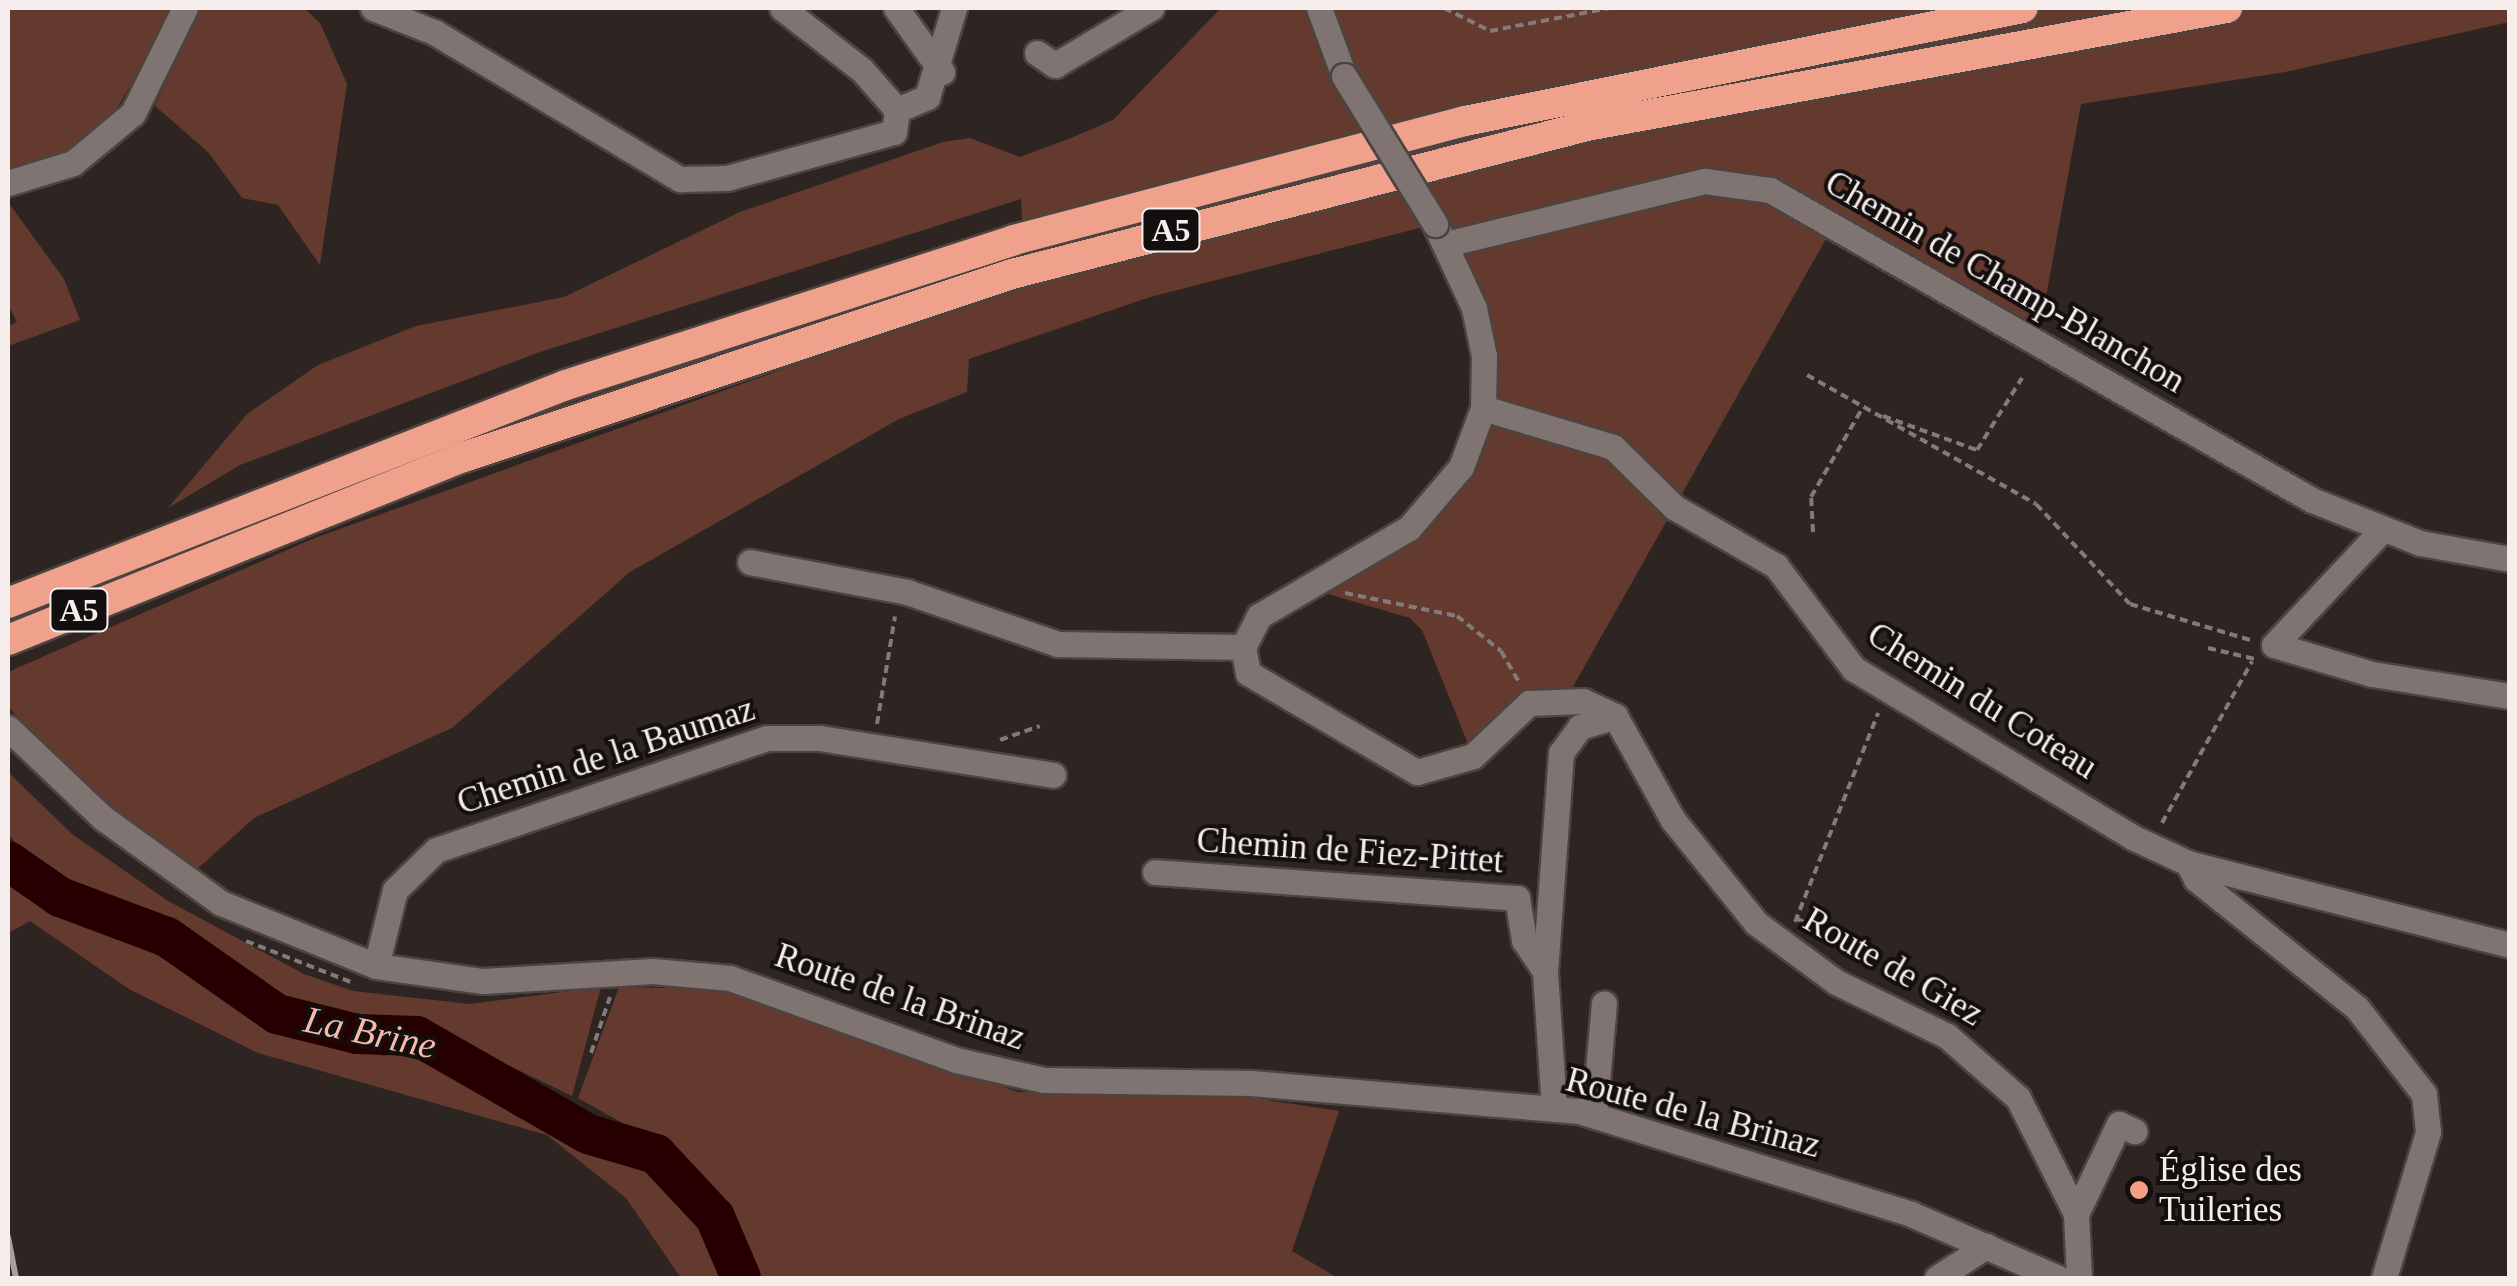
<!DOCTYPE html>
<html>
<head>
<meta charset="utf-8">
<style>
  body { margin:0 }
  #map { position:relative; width:2517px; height:1286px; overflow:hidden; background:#2e2522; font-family:Georgia,serif }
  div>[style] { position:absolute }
  .green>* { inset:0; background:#643a2f }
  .river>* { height:40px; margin:-20px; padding:0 20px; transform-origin:20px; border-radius:20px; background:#260000 }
  .path>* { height:4px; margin-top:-2px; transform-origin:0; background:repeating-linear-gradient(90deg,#837b79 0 8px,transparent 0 13px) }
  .roads { filter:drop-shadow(2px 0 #4c4441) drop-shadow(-2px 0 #4c4441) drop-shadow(0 2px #4c4441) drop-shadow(0 -2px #4c4441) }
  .minor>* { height:25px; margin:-12.5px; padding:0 12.5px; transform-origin:12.5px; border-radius:12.5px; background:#7f7471 }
  .highway>* { height:30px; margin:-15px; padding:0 15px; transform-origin:15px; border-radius:15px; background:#f0a18c }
  .rail>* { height:6px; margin:-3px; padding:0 3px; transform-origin:3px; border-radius:3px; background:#a69f9d }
  .bridges { filter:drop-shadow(2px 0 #4c4441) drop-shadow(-2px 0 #4c4441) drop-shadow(0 2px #4c4441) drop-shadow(0 -2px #4c4441) }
  .minor-bridge>* { height:25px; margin:-12.5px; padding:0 12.5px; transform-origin:12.5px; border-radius:12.5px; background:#7f7471 }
  .dots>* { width:28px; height:28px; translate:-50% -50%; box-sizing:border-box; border:5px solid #130f0e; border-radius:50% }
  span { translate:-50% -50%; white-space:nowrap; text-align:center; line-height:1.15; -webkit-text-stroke:8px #130f0e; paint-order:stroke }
  .shield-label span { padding:2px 8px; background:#130f0e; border:2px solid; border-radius:8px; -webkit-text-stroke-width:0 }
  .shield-label { font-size:32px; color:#f5eeed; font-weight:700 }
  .street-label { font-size:35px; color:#f5eeed }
  .poi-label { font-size:35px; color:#f5eeed }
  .left { translate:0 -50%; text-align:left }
  .water-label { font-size:38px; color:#f5baab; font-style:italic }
  .frame { position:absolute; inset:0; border:10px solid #f5eeed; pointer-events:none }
</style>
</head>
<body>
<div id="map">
  <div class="green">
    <div style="clip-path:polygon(8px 8px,176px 8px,107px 125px,57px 161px,8px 173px)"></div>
    <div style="clip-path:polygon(199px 8px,304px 8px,320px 23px,347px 84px,320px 265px,278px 205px,242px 198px,208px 152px,155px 106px)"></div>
    <div style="clip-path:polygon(1221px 8px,2509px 8px,2509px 22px,2285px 72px,2081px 104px,2042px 319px,2032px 333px,1835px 223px,1566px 699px,1539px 700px,1473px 756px,1422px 630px,1410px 618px,1304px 587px,1427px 511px,1486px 383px,1435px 224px,1150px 297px,969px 359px,967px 392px,899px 419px,630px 572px,452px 728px,254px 818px,195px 871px,109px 806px,8px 707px,8px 672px,312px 539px,1025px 282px,1021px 199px,537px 353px,240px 465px,168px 508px,247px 414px,318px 365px,416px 326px,564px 297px,740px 212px,943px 142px,970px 138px,1020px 157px,1066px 140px,1113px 120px)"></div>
    <div style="clip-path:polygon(8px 202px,64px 279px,80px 320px,8px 346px,8px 326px,17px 322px,8px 305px)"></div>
    <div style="clip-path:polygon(8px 772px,72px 834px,168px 901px,304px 974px,353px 991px,470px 1004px,601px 987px,572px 1096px,471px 1047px,271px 1003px,159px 928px,30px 859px,8px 834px)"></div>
    <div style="clip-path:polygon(8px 868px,261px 1016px,384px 1056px,409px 1049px,456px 1063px,587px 1144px,666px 1168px,710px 1216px,732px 1278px,681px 1278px,626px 1198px,547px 1135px,258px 1053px,129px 989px,30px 921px,8px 933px)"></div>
    <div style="clip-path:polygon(619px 987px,715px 989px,772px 1003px,1018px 1092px,1241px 1096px,1339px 1111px,1292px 1251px,1338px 1278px,747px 1278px,735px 1233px,679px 1155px,578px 1098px)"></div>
  </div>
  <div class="river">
    <div style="left:8px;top:861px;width:63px;rotate:34.7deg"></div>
    <div style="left:60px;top:897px;width:114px;rotate:20.5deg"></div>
    <div style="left:167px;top:937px;width:134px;rotate:35deg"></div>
    <div style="left:277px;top:1014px;width:82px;rotate:14deg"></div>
    <div style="left:357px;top:1034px;width:60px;rotate:1.9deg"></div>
    <div style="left:417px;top:1036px;width:197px;rotate:29.8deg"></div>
    <div style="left:588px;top:1134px;width:71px;rotate:16.4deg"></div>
    <div style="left:656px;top:1154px;width:86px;rotate:46.9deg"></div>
    <div style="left:715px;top:1217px;width:66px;rotate:66.9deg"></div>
  </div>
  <div class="path">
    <div style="left:1444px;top:8px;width:51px;rotate:26.6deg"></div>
    <div style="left:1490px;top:31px;width:122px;rotate:-10.9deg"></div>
    <div style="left:1807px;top:375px;width:263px;rotate:29.4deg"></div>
    <div style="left:2036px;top:504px;width:137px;rotate:46.8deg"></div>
    <div style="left:2130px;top:604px;width:128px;rotate:16.7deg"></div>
    <div style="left:1883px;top:416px;width:100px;rotate:19.9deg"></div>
    <div style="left:1977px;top:450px;width:85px;rotate:-58deg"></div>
    <div style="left:1813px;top:532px;width:35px;rotate:-93deg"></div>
    <div style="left:1811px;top:497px;width:104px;rotate:-60deg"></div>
    <div style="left:1345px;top:593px;width:114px;rotate:11.6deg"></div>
    <div style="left:1457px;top:616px;width:56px;rotate:38.5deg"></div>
    <div style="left:1501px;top:651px;width:39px;rotate:60deg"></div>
    <div style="left:2208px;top:648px;width:48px;rotate:13.2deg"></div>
    <div style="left:877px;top:724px;width:109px;rotate:-80.5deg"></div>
    <div style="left:1000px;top:740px;width:42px;rotate:-19.3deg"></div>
    <div style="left:2162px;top:823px;width:185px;rotate:-60.9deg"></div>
    <div style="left:1796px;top:918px;width:18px;rotate:27deg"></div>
    <div style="left:1795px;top:922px;width:225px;rotate:-68.3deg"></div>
    <div style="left:246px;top:941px;width:115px;rotate:21.4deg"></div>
    <div style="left:591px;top:1053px;width:59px;rotate:-71.3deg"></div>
  </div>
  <div class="roads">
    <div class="minor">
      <div style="left:373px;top:8px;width:66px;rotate:21.5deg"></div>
      <div style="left:434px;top:32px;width:287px;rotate:30.9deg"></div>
      <div style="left:680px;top:179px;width:47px;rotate:-1.2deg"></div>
      <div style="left:727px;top:178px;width:173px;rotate:-15.4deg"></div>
      <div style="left:894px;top:132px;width:22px;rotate:-82deg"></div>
      <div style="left:897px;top:110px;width:53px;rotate:-131.2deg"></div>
      <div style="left:862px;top:70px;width:101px;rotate:-142.2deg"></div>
      <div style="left:896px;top:8px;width:79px;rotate:54.3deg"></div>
      <div style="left:1319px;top:8px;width:72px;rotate:69.8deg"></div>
      <div style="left:1037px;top:53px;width:22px;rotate:34deg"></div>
      <div style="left:1055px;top:65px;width:112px;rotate:-30.7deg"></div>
      <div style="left:897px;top:110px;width:33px;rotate:-23deg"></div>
      <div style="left:927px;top:97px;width:93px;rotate:-73.1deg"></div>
      <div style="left:8px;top:183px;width:68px;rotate:-17.1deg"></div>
      <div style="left:73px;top:163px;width:78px;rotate:-39.8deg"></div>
      <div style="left:133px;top:113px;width:117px;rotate:-63.7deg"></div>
      <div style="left:1435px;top:224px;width:93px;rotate:65.1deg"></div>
      <div style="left:1474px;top:308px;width:49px;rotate:78.2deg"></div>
      <div style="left:1484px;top:356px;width:52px;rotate:91.1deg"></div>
      <div style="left:1483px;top:408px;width:63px;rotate:110.4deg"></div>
      <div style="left:1461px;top:467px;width:80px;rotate:130.4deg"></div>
      <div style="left:1409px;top:528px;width:174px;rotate:149.6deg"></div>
      <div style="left:1259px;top:616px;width:35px;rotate:117deg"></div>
      <div style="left:1243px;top:647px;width:26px;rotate:79deg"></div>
      <div style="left:1248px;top:673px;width:196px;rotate:30.4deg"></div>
      <div style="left:1417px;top:772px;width:58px;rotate:-15.9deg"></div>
      <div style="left:1473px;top:756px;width:77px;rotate:-43.4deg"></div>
      <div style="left:1529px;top:703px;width:54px;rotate:-2.1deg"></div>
      <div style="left:1583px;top:701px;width:35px;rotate:25deg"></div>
      <div style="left:1615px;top:716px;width:119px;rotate:60.9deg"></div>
      <div style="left:1673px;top:820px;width:132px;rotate:51.1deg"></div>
      <div style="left:1756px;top:923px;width:99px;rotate:36.4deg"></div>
      <div style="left:1836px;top:982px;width:123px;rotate:25.9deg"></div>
      <div style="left:1947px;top:1036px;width:94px;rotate:41.1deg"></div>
      <div style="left:2018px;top:1098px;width:130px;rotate:63.4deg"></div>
      <div style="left:2076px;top:1214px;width:64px;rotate:87.3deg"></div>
      <div style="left:1446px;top:244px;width:267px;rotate:-13.7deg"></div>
      <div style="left:1705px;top:181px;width:66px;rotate:7.9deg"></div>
      <div style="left:1770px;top:190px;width:624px;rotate:29.77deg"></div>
      <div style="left:2312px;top:500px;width:116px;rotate:21.7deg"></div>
      <div style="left:2420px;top:543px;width:91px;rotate:10.1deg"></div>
      <div style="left:1483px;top:408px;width:136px;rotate:16.7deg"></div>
      <div style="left:1613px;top:447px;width:86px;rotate:44.5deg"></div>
      <div style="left:1674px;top:507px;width:118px;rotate:30deg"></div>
      <div style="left:1776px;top:566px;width:129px;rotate:52.9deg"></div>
      <div style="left:1854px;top:669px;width:325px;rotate:31.1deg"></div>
      <div style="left:2132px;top:837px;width:62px;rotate:24.9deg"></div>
      <div style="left:2188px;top:863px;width:332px;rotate:14.3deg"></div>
      <div style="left:2381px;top:531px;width:156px;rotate:133.2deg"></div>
      <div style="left:2274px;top:645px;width:102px;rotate:16.5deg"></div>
      <div style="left:2372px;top:674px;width:140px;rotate:9.1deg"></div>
      <div style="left:750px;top:562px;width:160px;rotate:10.8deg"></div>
      <div style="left:907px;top:592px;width:160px;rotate:19deg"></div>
      <div style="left:1058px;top:644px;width:185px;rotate:0.9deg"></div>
      <div style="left:8px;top:728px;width:131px;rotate:43.5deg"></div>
      <div style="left:103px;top:818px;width:145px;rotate:35.8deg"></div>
      <div style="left:221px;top:903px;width:167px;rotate:22.1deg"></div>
      <div style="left:376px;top:966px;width:108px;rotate:8deg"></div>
      <div style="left:483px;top:981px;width:170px;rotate:-3.4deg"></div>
      <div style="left:653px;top:971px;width:77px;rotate:5.2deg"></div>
      <div style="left:730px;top:978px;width:240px;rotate:19.9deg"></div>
      <div style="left:956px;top:1060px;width:90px;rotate:12.8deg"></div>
      <div style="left:1044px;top:1080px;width:208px;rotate:0.8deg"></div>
      <div style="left:1252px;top:1083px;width:328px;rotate:4.9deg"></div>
      <div style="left:1579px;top:1111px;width:348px;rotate:17.2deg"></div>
      <div style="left:1911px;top:1214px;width:160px;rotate:23.5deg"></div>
      <div style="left:2188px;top:863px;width:18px;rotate:63deg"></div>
      <div style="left:2196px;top:879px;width:206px;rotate:38.7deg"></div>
      <div style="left:2357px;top:1008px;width:109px;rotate:52.1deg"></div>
      <div style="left:2424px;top:1094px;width:38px;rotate:84deg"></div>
      <div style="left:2428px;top:1132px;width:152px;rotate:106.8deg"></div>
      <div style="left:1155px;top:872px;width:363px;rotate:4.1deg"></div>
      <div style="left:1517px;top:898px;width:43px;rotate:80.5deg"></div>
      <div style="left:1524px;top:940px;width:37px;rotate:56deg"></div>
      <div style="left:376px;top:966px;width:78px;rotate:-76deg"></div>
      <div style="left:395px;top:890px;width:57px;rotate:-44.3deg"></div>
      <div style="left:436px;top:850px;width:349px;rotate:-18.7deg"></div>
      <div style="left:767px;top:738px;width:53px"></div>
      <div style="left:820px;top:738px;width:236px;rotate:9deg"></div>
      <div style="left:1554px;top:1108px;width:137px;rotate:-93.8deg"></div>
      <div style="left:1545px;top:971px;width:219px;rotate:-85.8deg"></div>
      <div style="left:1561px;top:753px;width:32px;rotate:-54deg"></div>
      <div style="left:1580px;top:727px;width:37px;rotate:-17deg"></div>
      <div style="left:1594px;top:1115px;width:112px;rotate:-84.9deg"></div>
      <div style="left:2076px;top:1214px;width:100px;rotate:-64.5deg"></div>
      <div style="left:2119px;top:1124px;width:17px;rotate:25deg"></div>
      <div style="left:1937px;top:1278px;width:59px;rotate:-33.1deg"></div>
    </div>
    <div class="highway">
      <div style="left:8px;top:603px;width:599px;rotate:-21.34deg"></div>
      <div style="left:566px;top:385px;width:471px;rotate:-17.9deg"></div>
      <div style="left:1014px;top:240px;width:466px;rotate:-14.8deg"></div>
      <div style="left:1465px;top:121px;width:569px;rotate:-11.45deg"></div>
      <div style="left:8px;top:640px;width:491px;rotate:-21.9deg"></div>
      <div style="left:464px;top:457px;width:578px;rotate:-18.47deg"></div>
      <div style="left:1012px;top:274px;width:594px;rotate:-14.43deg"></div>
      <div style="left:1587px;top:126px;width:651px;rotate:-10.45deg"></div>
    </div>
  </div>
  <div class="rail">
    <div style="left:8px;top:1237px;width:42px;rotate:79deg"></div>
  </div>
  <div class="bridges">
    <div class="minor-bridge">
      <div style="left:1344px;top:76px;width:174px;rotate:58.4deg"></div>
    </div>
  </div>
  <div class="dots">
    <div style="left:2139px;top:1190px;background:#f49e88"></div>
  </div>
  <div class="shield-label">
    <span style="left:1171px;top:230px">A5</span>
    <span style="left:79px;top:610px">A5</span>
  </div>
  <div class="street-label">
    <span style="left:2005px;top:282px;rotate:30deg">Chemin de Champ-Blanchon</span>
    <span style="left:1982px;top:701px;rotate:32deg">Chemin du Coteau</span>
    <span style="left:606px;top:756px;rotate:-18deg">Chemin de la Baumaz</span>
    <span style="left:1350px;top:851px;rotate:4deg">Chemin de Fiez-Pittet</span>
    <span style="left:1893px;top:967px;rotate:30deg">Route de Giez</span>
    <span style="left:900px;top:997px;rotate:19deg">Route de la Brinaz</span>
    <span style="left:1693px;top:1113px;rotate:15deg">Route de la Brinaz</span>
  </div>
  <div class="poi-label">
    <span class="left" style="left:2159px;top:1190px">Église des<br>Tuileries</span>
  </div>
  <div class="water-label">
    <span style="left:370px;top:1033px;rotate:12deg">La Brine</span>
  </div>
  <div class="frame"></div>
</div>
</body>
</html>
